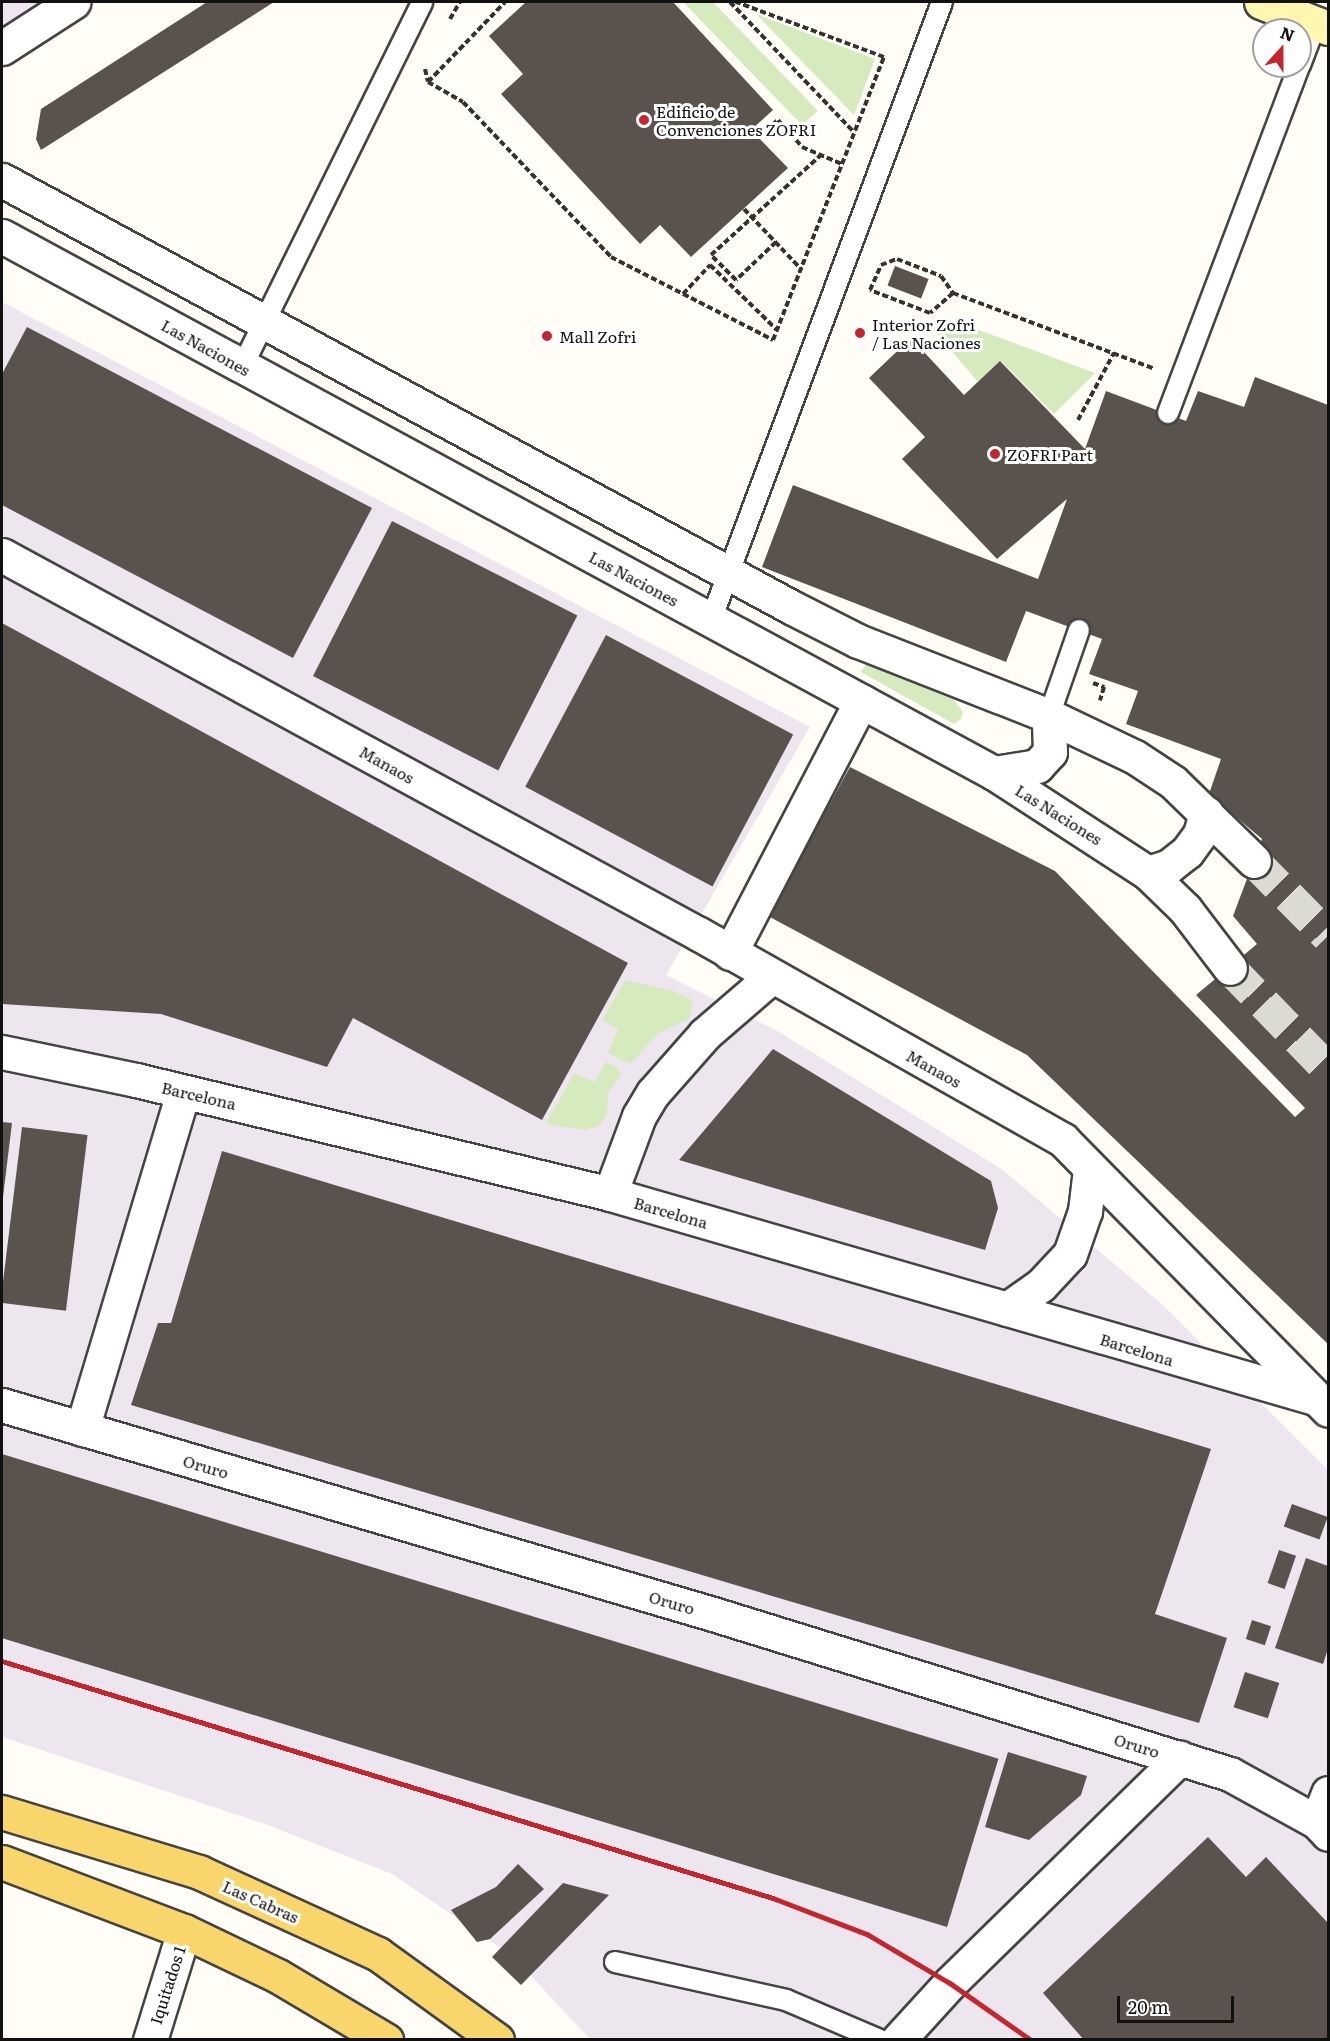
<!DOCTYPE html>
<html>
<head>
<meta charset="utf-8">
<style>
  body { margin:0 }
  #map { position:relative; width:1330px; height:2041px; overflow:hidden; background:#fffdf5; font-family:Literata,serif }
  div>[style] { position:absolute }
  .industrial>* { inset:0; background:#eee6ef }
  .green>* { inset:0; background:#d5ebbd }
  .building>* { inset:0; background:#5a524d; transform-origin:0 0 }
  .street-tunnel>* { height:33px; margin-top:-16.5px; transform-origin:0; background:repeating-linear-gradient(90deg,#dbdad3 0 33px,transparent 0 49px) }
  .path>* { height:4px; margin-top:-2px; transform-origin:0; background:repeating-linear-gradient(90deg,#333 0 6px,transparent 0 9px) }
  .roads { filter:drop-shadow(2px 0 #444) drop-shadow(-2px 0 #444) drop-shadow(0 2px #444) drop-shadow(0 -2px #444) }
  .lane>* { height:20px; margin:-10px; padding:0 10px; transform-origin:10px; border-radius:10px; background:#fff }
  .street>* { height:33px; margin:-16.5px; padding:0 16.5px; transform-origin:16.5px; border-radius:16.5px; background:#fff }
  .secondary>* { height:33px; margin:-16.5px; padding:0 16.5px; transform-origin:16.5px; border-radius:16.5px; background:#fff6b0 }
  .primary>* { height:33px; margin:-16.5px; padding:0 16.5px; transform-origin:16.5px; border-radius:16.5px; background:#f9d66b }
  .rail>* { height:4.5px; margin:-2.25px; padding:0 2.25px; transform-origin:2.25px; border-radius:2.25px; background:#c4262e }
  .dots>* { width:16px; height:16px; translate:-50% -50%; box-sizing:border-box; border:3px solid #fff; border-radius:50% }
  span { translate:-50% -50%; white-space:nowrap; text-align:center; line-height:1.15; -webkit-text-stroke:6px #fff; paint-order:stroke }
  .poi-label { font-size:16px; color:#111 }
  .left { translate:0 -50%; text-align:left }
  .street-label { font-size:16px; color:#111 }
  .frame { position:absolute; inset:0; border:3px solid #111; pointer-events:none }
  .north { position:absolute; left:1252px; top:18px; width:60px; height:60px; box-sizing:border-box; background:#fff; border:2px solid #a0a0a0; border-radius:50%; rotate:21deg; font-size:16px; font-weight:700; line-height:24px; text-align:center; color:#111 }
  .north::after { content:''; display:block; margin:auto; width:21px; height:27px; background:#c4262e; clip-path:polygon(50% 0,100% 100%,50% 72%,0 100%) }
  .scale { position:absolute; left:1117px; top:1996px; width:117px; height:27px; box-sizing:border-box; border:3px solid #111; border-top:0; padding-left:8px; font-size:18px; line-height:21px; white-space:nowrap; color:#111; -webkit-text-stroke:4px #fff; paint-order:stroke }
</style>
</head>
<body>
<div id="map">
  <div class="industrial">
    <div style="clip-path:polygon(2px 2px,42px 2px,2px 28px)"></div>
    <div style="clip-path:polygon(2px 302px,810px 727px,666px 975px,779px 1032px,1003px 1170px,1164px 1306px,1328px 1470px,1328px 2039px,590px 2039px,511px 1955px,392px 1874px,265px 1824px,2px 1737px)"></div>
  </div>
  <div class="green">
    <div style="clip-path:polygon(683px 2px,713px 2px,818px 111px,802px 125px)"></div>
    <div style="clip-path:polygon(756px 14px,875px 59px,854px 115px)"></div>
    <div style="clip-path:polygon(947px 323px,960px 323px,1095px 373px,1054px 414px,1001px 361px,978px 382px,931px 327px)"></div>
    <div style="clip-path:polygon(866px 664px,954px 700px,963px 712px,961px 719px,954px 724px,861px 672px)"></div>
    <div style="clip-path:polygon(625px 980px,673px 991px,693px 1001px,689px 1019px,659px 1033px,630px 1064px,608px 1053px,618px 1029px,602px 1020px)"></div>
    <div style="clip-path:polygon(606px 1062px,618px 1068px,621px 1075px,608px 1092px,607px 1114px,599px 1126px,585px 1130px,546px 1124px,574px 1073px,595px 1082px)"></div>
  </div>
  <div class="building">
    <div style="clip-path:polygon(207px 2px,274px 2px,41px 150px,36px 139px,41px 109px)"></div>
    <div style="clip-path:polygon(526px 2px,673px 2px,773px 110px,751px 130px,788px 168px,691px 257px,660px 225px,640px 244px,501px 94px,523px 74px,489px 36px)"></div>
    <div style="left:895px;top:266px;width:36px;height:21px;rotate:21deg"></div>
    <div style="clip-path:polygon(27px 327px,372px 508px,293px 658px,2px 505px,2px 374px)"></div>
    <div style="clip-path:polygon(911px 338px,964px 395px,1000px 361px,1085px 449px,1106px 391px,1186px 421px,1198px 391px,1244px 407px,1255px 377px,1328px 405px,1328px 1344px,1027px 1055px,768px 916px,850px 767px,1055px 871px,1295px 1117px,1305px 1108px,1196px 995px,1257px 944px,1233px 916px,1262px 839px,1209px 794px,1221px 759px,1126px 724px,1138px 691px,1089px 674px,1102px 639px,1026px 611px,1006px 662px,762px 567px,793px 485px,1038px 579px,1067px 499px,997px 559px,902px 459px,925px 437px,869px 378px)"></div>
    <div style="left:392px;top:521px;width:208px;height:174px;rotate:27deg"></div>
    <div style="clip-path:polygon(2px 623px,628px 963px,542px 1120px,353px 1018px,327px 1067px,161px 1014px,2px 1004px)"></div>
    <div style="left:606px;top:635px;width:212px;height:172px;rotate:28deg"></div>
    <div style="clip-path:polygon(773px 1049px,991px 1181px,998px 1208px,985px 1250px,679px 1160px)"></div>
    <div style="clip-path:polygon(2px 1122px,12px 1123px,3px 1197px,2px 1197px)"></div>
    <div style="left:22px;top:1127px;width:66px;height:177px;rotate:7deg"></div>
    <div style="clip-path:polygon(222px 1151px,1211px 1449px,1155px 1614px,1227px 1638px,1199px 1723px,131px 1405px,158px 1323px,171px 1323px)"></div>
    <div style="left:2px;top:1454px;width:1042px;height:176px;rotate:17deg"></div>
    <div style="left:1292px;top:1504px;width:38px;height:24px;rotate:20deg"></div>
    <div style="left:1279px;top:1550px;width:18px;height:35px;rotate:19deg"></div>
    <div style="clip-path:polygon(1306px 1558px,1328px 1566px,1328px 1649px,1323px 1664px,1275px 1648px)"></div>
    <div style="left:1252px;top:1620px;width:20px;height:20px;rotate:18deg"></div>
    <div style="left:1245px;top:1672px;width:36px;height:37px;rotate:18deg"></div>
    <div style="clip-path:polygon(1008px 1752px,1087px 1776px,1081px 1795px,1029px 1840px,985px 1827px)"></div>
    <div style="clip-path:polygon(1208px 1837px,1246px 1877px,1266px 1857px,1328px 1923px,1328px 2040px,1084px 2040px,1043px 1993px)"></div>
    <div style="clip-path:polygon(518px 1864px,544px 1889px,490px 1939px,477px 1942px,451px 1910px,496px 1887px)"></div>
    <div style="clip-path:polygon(563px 1883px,609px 1895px,521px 1985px,492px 1957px)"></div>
  </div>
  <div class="street-tunnel">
    <div style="left:1254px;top:861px;width:105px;rotate:45.4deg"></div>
    <div style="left:1230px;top:968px;width:141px;rotate:45.9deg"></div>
  </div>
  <div class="path">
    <div style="left:730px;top:2px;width:180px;rotate:46.4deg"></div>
    <div style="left:450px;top:19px;width:20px;rotate:-60deg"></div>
    <div style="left:425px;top:69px;width:13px;rotate:77deg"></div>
    <div style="left:428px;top:82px;width:40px;rotate:29.7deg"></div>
    <div style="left:463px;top:102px;width:214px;rotate:46.3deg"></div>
    <div style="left:611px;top:257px;width:182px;rotate:27.1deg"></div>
    <div style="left:773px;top:340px;width:304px;rotate:-68.6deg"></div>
    <div style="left:884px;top:57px;width:158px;rotate:-159.6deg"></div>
    <div style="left:428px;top:82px;width:111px;rotate:-46.1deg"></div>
    <div style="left:759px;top:137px;width:25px;rotate:-42deg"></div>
    <div style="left:778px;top:120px;width:36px;rotate:48deg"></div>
    <div style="left:802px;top:147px;width:43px;rotate:23deg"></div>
    <div style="left:744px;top:209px;width:83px;rotate:46.5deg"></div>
    <div style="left:776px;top:242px;width:55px;rotate:136.5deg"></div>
    <div style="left:736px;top:280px;width:35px;rotate:-135deg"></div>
    <div style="left:711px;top:255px;width:149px;rotate:-42.3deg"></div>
    <div style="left:953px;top:293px;width:30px;rotate:139deg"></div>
    <div style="left:930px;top:313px;width:64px;rotate:-159deg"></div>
    <div style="left:870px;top:290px;width:27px;rotate:-66deg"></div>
    <div style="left:881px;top:265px;width:17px;rotate:-21deg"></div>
    <div style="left:897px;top:259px;width:47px;rotate:21.1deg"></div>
    <div style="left:941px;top:276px;width:21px;rotate:55deg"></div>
    <div style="left:953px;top:293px;width:214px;rotate:20.6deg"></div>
    <div style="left:683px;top:294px;width:40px;rotate:-47deg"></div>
    <div style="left:710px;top:265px;width:93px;rotate:44.1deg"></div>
    <div style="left:1078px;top:420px;width:76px;rotate:-61.8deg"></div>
    <div style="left:1093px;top:683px;width:12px;rotate:20deg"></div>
    <div style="left:1104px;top:687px;width:14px;rotate:107deg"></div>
  </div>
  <div class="roads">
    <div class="lane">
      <div style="left:1300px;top:65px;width:45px;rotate:-69.1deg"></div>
      <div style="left:242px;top:367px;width:407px;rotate:-63.7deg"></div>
      <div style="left:1168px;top:413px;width:371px;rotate:-69.3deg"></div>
      <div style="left:711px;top:620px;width:660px;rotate:-69.5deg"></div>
      <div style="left:1049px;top:716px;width:91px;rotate:-70.8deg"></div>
      <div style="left:615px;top:1962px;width:175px;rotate:12.5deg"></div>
      <div style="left:786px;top:2000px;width:102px;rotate:23.1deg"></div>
    </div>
    <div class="street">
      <div style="left:2px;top:48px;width:85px;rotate:-32.9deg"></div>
      <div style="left:2px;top:180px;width:897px;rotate:28.42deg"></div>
      <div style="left:791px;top:607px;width:75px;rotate:26.9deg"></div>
      <div style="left:858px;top:641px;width:205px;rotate:21.4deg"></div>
      <div style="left:1049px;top:716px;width:95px;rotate:25.5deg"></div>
      <div style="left:1135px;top:757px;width:45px;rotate:33.3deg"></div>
      <div style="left:1173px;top:782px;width:113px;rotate:44.3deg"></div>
      <div style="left:2px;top:236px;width:1128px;rotate:28.43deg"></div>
      <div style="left:994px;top:773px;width:184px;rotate:33deg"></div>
      <div style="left:1148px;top:873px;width:52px;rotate:44.2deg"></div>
      <div style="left:1185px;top:909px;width:74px;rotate:52.7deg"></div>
      <div style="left:2px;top:555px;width:793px;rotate:28.54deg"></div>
      <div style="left:699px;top:934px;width:418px;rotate:29.5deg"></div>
      <div style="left:1063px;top:1140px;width:378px;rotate:45.5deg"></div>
      <div style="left:994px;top:773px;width:44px;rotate:-9.2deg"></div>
      <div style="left:1037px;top:766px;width:19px;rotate:-47deg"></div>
      <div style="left:1050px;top:752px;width:36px;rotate:-92deg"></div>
      <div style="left:1148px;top:873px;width:22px;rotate:-18deg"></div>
      <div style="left:1169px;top:866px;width:23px;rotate:-38deg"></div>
      <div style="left:1187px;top:852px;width:22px;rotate:-54deg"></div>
      <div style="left:1200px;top:834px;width:22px;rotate:-74deg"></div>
      <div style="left:730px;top:953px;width:284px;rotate:-62.5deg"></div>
      <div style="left:2px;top:1052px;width:137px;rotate:11.8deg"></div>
      <div style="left:136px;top:1080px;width:488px;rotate:13.5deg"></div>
      <div style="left:610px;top:1194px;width:734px;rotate:16.14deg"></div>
      <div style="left:610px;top:1194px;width:83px;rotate:-69.6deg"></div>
      <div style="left:639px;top:1116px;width:27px;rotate:-59deg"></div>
      <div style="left:653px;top:1093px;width:79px;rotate:-48.6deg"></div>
      <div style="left:705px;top:1034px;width:87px;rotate:-40.8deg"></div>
      <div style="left:1007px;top:1309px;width:42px;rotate:-35.2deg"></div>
      <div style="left:1041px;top:1285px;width:42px;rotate:-46.9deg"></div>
      <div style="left:1070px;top:1254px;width:46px;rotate:-70.8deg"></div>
      <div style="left:1085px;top:1211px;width:42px;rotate:-83.2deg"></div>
      <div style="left:2px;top:1405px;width:741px;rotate:16.38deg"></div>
      <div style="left:713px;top:1614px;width:541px;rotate:17.2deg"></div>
      <div style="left:1230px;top:1774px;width:99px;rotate:28.9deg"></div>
      <div style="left:1317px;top:1822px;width:16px;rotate:47deg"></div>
      <div style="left:82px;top:1429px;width:351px;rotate:-73.3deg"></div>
      <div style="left:1317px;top:1822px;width:31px;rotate:-69deg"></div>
      <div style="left:150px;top:2040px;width:114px;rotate:-72.7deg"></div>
      <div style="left:898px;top:2040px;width:77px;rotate:-47.6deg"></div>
      <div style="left:950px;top:1983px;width:322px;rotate:-44.4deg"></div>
    </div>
    <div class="secondary">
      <div style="left:1261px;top:2px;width:72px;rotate:21.2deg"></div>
    </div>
    <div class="primary">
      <div style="left:2px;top:1812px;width:206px;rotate:16.9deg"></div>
      <div style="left:199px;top:1872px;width:197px;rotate:24.6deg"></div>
      <div style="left:378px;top:1954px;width:147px;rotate:35.9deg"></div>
      <div style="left:2px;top:1862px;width:195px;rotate:20.8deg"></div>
      <div style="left:184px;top:1931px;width:104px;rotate:25.6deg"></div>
      <div style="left:278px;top:1976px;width:126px;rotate:30.7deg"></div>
    </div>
  </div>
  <div class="rail">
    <div style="left:2px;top:1661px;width:807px;rotate:17.09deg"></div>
    <div style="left:773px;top:1898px;width:101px;rotate:21deg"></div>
    <div style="left:867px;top:1934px;width:96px;rotate:30.6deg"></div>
    <div style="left:950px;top:1983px;width:99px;rotate:35.1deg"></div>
  </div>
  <div class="dots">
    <div style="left:644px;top:120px;background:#c4262e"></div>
    <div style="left:860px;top:333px;background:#c4262e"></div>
    <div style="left:547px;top:336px;background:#c4262e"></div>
    <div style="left:995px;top:454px;background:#c4262e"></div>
  </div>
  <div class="poi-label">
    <span class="left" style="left:656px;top:120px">Edificio de<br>Convenciones ZOFRI</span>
    <span class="left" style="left:872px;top:333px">Interior Zofri<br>/ Las Naciones</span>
    <span class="left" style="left:559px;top:336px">Mall Zofri</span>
    <span class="left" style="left:1007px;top:454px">ZOFRI Part</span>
  </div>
  <div class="street-label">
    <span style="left:206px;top:347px;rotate:29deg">Las Naciones</span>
    <span style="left:634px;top:578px;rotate:28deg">Las Naciones</span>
    <span style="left:387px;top:764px;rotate:29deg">Manaos</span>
    <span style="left:1059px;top:814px;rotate:32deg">Las Naciones</span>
    <span style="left:934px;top:1068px;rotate:29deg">Manaos</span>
    <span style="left:199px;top:1095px;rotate:13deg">Barcelona</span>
    <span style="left:671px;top:1212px;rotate:16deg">Barcelona</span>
    <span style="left:1137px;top:1349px;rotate:17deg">Barcelona</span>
    <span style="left:206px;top:1466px;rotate:16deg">Oruro</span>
    <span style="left:672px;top:1602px;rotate:16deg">Oruro</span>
    <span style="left:1137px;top:1745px;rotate:17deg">Oruro</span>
    <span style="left:261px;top:1901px;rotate:24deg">Las Cabras</span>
    <span style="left:167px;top:1985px;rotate:-72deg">Iquitados 1</span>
  </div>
  <div class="frame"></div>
  <div class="north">N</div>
  <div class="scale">20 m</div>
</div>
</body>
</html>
